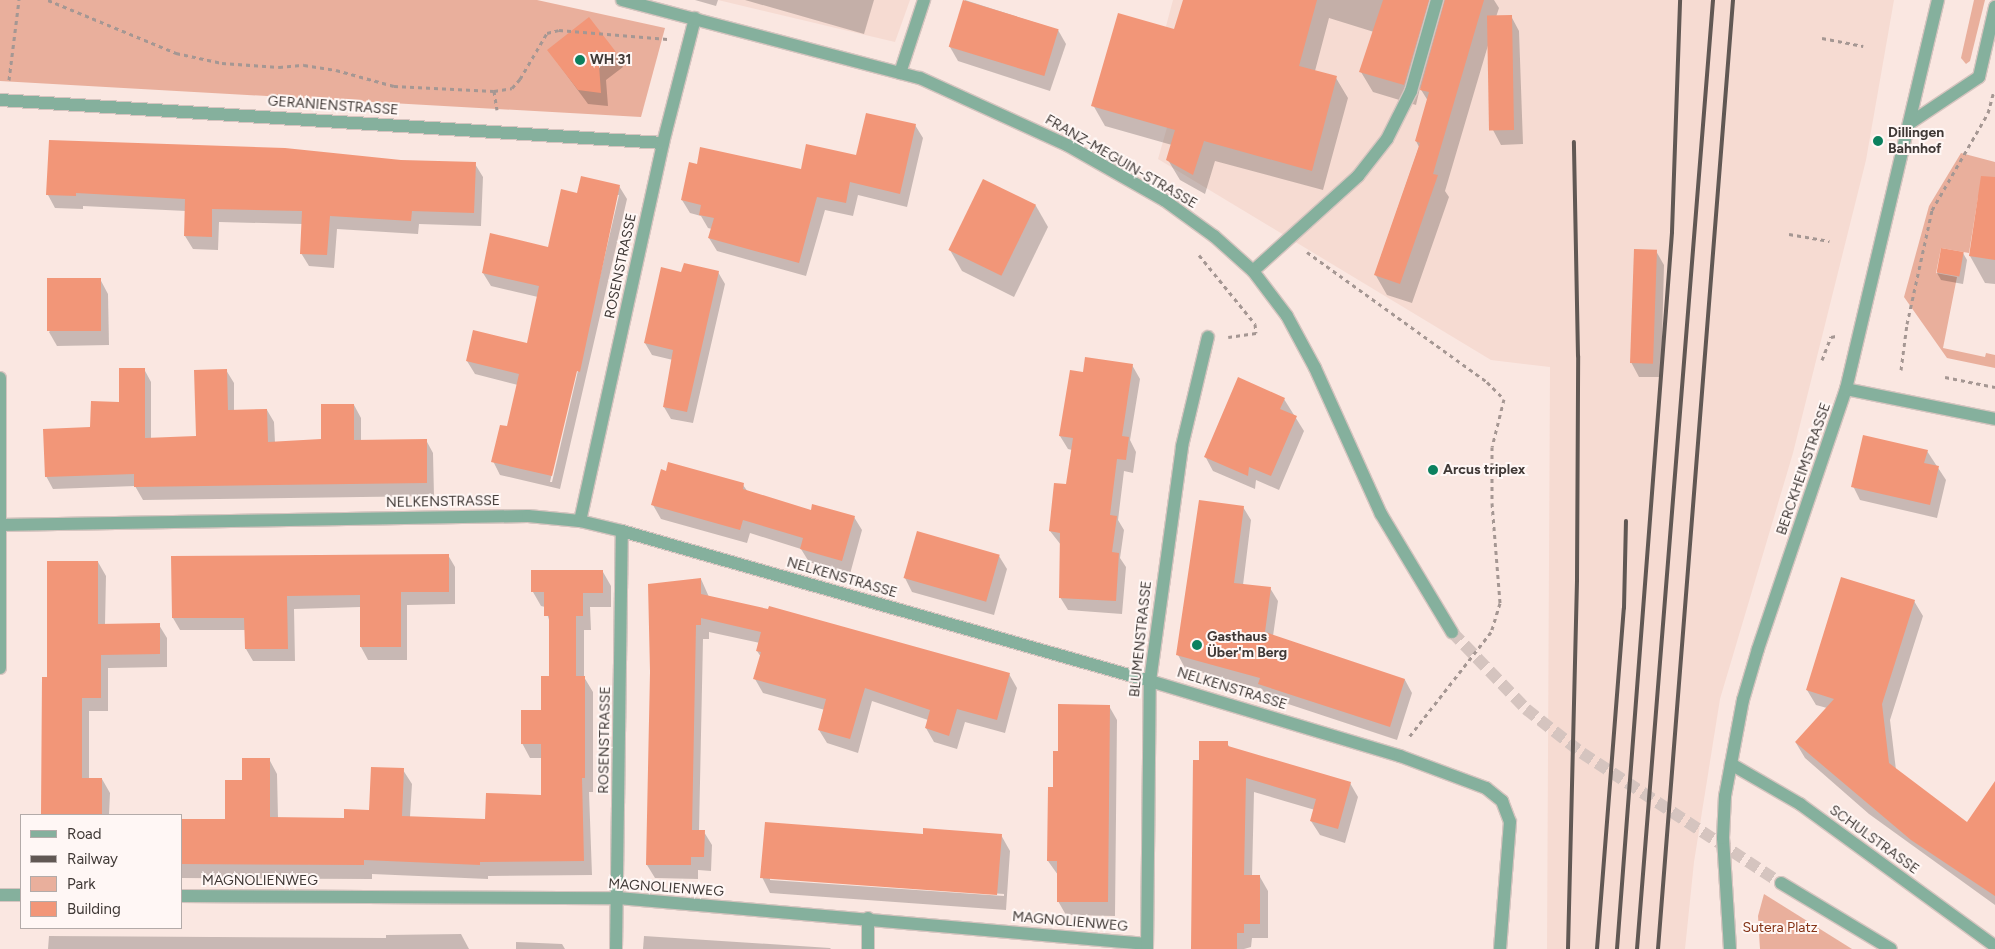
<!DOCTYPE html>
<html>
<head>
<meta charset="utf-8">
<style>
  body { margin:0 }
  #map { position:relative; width:1995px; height:949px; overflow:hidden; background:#fae7e1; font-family:Figtree,sans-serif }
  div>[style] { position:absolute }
  .built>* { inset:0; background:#f6dbd2 }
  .green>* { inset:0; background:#e9af9c }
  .shadow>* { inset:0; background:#0003 }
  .building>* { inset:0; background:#f29678; transform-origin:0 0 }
  .tertiary-tunnel>* { height:12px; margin-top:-6px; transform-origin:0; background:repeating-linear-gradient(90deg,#d5c4bf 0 12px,transparent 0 18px) }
  .path>* { height:3px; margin-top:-1.5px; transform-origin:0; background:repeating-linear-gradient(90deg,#a59793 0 4px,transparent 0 8px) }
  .roads { filter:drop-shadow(1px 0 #d5c4bf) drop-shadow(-1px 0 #d5c4bf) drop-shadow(0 1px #d5c4bf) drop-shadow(0 -1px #d5c4bf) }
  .service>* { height:12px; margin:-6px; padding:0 6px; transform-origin:6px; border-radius:6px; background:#85b09d }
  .minor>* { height:12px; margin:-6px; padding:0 6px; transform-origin:6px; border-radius:6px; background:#85b09d }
  .tertiary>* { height:12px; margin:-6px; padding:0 6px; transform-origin:6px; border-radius:6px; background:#85b09d }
  .rail>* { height:4px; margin:-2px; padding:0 2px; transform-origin:2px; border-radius:2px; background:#615854 }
  .dots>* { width:14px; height:14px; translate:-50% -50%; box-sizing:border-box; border:2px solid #fff7f5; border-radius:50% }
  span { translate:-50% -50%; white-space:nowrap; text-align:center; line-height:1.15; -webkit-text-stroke:4px #fff7f5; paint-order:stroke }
  .poi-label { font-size:14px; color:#403936; font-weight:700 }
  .left { translate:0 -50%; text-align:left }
  .street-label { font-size:14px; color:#403936 }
  .park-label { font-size:14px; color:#843215 }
  .legend { position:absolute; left:20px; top:814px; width:162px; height:115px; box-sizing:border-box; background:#fff7f5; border:1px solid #b3aba9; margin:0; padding:6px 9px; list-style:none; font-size:15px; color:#403936 }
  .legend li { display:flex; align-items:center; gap:10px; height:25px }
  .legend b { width:25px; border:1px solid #b3aba9 }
</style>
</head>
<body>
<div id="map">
  <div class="built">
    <div style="clip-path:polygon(718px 0,910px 0,895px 42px)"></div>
    <div style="clip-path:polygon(1173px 0,1894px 0,1866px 160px,1793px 453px,1720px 699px,1694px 862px,1685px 949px,1547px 949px,1550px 367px,1491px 360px,1158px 159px,1188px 54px,1161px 45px)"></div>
  </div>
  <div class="green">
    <div style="clip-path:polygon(0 0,537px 0,665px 28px,641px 117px,0 81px)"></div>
    <div style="clip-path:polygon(1974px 0,1985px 0,1970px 61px,1966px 64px,1961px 58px)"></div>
    <div style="clip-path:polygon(1961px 153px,1995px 162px,1995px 199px,1978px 197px,1969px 253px,1941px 248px,1936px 273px,1957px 277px,1943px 348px,1985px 357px,1986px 353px,1995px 355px,1995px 368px,1947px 358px,1904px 297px,1929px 206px)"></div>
    <div style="clip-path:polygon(1764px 894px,1852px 949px,1760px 949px,1758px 916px)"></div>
  </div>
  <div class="shadow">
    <div style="clip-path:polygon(695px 0,718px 0,716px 6px)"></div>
    <div style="clip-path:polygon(745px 0,874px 0,864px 34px)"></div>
    <div style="clip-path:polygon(965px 0,1058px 30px,1066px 44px,1050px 91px,958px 61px,950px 47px)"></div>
    <div style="clip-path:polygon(1184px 0,1494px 0,1499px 8px,1496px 17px,1511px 16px,1519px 31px,1523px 144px,1501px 145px,1493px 130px,1489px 42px,1445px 191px,1449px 197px,1412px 303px,1387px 295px,1375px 274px,1419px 147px,1416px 141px,1428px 101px,1420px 88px,1416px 105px,1373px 92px,1361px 72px,1374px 32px,1329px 18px,1315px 71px,1336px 78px,1348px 98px,1323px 190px,1215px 161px,1205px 194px,1180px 180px,1168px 160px,1172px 145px,1105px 126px,1093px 105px,1175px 30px)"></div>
    <div style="clip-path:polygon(549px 51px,615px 53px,623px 67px,606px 80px,608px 106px,588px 104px)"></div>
    <div style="clip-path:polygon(915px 125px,923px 138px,907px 207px,858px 195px,853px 216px,825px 210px,806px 276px,717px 251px,709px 238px,712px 229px,708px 228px,701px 216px,690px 213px,682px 200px,698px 165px,802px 170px,857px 157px)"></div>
    <div style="clip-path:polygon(401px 161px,475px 164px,483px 177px,481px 226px,419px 224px,418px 234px,337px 229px,334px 268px,309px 266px,301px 253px,303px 224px,219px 222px,218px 250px,193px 249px,185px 236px,186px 211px,83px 206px,83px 209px,55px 208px,48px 195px)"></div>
    <div style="clip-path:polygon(984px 181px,1036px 206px,1048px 227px,1014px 297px,962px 271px,950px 250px)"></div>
    <div style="clip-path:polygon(evenodd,619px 186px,627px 199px,560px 489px,500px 475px,493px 461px,508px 428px,518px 385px,475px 374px,467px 361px,528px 345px,538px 297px,491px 286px,483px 273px,549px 249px,578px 194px,619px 186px,616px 195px,619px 195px,552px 482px,550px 482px,616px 195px)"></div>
    <div style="clip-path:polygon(1995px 201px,1995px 284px,1985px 283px,1970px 256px)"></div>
    <div style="clip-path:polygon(1656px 251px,1664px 265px,1661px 377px,1639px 377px,1631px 362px)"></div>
    <div style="clip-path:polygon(1963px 253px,1967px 260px,1963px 284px,1941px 280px,1937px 273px)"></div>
    <div style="clip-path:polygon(718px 272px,725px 284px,693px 423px,671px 419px,664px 407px,673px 360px,652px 355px,645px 343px,682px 273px)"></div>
    <div style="clip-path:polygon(100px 279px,108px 294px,109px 345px,57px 346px,49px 332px)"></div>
    <div style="clip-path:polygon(1132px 365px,1140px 379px,1130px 440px,1136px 452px,1133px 473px,1124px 471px,1118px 520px,1124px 530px,1120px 558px,1126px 567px,1122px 614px,1068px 610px,1060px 597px,1061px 545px,1050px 531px,1067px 486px,1072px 450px,1068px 449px,1060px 436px,1084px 373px)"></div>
    <div style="clip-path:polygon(144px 369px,151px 382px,151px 439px,198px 437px,226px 370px,234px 383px,234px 411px,267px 410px,274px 422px,275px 443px,322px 440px,354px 405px,361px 418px,361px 441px,426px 440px,433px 453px,434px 496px,143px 500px,135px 486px,53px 489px,46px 476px,121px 403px)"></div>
    <div style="clip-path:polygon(1284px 399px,1304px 431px,1279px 490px,1256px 480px,1255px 489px,1213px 471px,1205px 456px)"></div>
    <div style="clip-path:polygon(1927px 451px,1946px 480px,1937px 518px,1860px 500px,1853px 486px)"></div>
    <div style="clip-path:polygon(667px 472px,743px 485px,748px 492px,812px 511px,854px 517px,862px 530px,850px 574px,809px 562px,801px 549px,750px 533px,747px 543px,661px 519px,653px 505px)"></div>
    <div style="clip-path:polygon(1243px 507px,1251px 520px,1243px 585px,1270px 588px,1278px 601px,1273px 636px,1405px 680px,1412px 693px,1397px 740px,1267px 697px,1262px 689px,1185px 668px,1178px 655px)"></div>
    <div style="clip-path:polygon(448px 555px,455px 567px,455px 604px,407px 605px,407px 660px,368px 660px,361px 647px,361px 607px,294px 609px,295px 661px,253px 661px,246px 649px,246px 630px,180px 630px,173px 618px)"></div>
    <div style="clip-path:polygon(999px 556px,1007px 569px,994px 615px,912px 592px,905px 578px)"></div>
    <div style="clip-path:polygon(98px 562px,106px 576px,105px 625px,159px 625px,167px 638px,167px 667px,108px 668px,108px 711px,89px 711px,89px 779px,102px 779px,110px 793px,109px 815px,42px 815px,43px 678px,48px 678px)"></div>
    <div style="clip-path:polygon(532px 571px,603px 572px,611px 586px,611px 607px,590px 607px,591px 630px,584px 630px,584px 677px,593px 692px,593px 792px,589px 792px,592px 875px,488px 876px,488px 879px,372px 874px,372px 879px,181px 878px,181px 820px,226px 820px,243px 782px,269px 759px,277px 774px,278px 818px,346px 819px,371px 811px,403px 770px,412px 784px,410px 817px,487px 820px,542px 796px,542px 758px,530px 758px,522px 743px,542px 711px,550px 677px,550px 623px,545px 607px,541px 606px,533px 592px)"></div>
    <div style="clip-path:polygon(701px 579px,709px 597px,1009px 674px,1017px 688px,1005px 733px,965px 722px,957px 749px,934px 742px,926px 728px,928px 720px,872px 701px,858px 753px,827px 743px,819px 730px,825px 710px,763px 693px,755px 679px,761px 657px,757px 651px,760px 643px,709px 632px,709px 639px,703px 639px,699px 831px,704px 832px,712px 845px,711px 871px,698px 870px,698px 879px,655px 878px,647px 865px)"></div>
    <div style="clip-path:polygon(1914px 601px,1923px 616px,1890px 720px,1896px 770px,1967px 824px,1995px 810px,1995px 905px,1869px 814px,1805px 758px,1796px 743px,1827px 708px,1816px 705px,1807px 690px)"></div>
    <div style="clip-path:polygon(1109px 706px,1117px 720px,1115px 916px,1066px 915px,1058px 901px,1058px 875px,1048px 861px,1059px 752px)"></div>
    <div style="clip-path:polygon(1227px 743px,1230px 748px,1350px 783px,1358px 797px,1345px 843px,1320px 835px,1311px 821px,1315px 810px,1254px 792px,1252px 877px,1260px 877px,1268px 891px,1268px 938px,1252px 938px,1251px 947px,1244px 949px,1192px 949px,1201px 761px)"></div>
    <div style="clip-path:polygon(evenodd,924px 835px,1001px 835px,1010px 851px,1006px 910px,770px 893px,762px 877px,924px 835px,770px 877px,1004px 894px,1004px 896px,770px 880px,770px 877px)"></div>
    <div style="clip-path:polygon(461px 934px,469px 949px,48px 949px,49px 936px,386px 938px,386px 935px)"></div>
    <div style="clip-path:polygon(644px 936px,830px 948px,831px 949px,643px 949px)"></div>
    <div style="clip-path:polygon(516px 942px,562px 944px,565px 949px,516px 949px)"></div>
  </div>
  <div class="building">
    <div style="left:963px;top:0;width:100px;height:49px;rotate:17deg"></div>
    <div style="clip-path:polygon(1183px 0,1317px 0,1299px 66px,1337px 76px,1312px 171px,1204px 141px,1193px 175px,1166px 160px,1175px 130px,1091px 106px,1118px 13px,1174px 29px)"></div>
    <div style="clip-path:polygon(1383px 0,1429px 0,1404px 85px,1359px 72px)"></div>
    <div style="clip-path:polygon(1445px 0,1484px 0,1433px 174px,1438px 175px,1400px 284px,1374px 275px,1420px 143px,1415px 141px,1429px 92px,1420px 90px)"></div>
    <div style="left:1512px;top:15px;width:115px;height:25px;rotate:89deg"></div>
    <div style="clip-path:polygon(589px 17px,616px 52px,599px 65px,601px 93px,578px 90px,547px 50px)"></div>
    <div style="clip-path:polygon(866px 113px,916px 124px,900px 194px,850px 182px,846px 203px,817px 197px,799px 263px,708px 238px,714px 218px,699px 215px,701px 205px,681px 200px,689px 162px,697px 164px,700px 147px,801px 169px,806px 144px,856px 155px)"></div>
    <div style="clip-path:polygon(49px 140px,285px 148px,401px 160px,476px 162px,474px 213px,412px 211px,411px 221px,330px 216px,327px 255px,300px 254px,302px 211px,212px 209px,212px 237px,184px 236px,185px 199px,76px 193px,76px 196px,46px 195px)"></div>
    <div style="clip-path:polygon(581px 176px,620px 185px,580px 372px,577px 371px,552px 476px,491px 462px,500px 425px,507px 426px,519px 374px,466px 361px,473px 330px,527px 343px,539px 286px,482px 273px,490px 233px,548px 247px,561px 189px,577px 193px)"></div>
    <div style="clip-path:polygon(1981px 176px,1995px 177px,1995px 260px,1969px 256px)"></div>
    <div style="left:983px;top:179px;width:59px;height:79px;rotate:26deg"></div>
    <div style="left:1941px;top:248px;width:23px;height:25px;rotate:10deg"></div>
    <div style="left:1634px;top:249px;width:23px;height:114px;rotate:2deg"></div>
    <div style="clip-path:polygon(684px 263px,719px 271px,687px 412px,663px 407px,673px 350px,644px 343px,661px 267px,681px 272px)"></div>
    <div style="left:101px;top:278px;width:53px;height:54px;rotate:90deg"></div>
    <div style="clip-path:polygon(1085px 357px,1133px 364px,1122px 436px,1129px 437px,1126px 460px,1117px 459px,1110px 515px,1117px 516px,1112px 552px,1119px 553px,1116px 601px,1059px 598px,1060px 533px,1049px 531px,1054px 483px,1066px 484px,1073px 438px,1059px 436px,1070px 370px,1083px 372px)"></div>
    <div style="clip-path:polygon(119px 368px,145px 368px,145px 438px,196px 436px,194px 370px,227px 369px,228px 410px,267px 409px,268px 442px,321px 439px,321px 404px,354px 404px,354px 440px,427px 439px,427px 483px,134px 487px,134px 474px,45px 477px,43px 429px,90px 427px,91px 401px,119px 402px)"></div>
    <div style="clip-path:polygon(1238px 377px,1285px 398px,1280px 409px,1297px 416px,1271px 476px,1249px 467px,1248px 476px,1204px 457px)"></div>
    <div style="clip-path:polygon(1863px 435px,1928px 450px,1924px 463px,1939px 466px,1930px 505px,1851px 487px)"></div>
    <div style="clip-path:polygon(668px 462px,744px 483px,743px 489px,811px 510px,812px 504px,855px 516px,842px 561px,800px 549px,803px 538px,743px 520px,740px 530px,651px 505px,661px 469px,666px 471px)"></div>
    <div style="clip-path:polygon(1199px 500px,1244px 506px,1234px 583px,1271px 587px,1265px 632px,1405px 679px,1390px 727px,1258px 684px,1260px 678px,1176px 655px)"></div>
    <div style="left:917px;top:531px;width:86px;height:49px;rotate:16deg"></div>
    <div style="clip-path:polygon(449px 554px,449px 592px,401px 592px,401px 647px,360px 647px,360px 595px,287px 596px,288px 649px,245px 649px,244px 618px,172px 618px,171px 556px)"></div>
    <div style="clip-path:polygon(47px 561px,98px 561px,98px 624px,160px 623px,160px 654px,101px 655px,101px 698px,82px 698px,82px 778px,102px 778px,102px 815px,41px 815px,42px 677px,47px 677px)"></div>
    <div style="clip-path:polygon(531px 570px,603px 570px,603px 593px,583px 593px,583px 616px,576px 616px,576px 676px,585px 676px,585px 778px,582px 778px,584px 861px,480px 862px,480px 865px,364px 860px,364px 865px,181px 864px,181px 819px,225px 819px,225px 780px,242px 780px,242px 758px,270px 758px,270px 817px,344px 818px,344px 809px,369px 810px,371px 767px,404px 768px,402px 816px,485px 819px,486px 793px,541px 795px,541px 744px,521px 744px,521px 710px,541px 710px,541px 676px,549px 676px,549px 616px,544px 616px,544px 592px,531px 592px)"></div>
    <div style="clip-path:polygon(1841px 577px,1915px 600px,1882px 704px,1889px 763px,1967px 822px,1995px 781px,1995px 896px,1911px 840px,1795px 742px,1834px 699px,1806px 690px)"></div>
    <div style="clip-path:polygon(701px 578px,701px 594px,768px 609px,769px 606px,1010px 673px,997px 720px,957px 709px,949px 736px,925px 728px,930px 710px,865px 688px,850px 739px,818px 730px,826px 699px,753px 679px,761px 652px,756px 651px,761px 632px,701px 618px,701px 625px,696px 625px,692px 830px,705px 830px,704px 857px,691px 857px,691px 865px,646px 865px,650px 672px,648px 584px)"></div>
    <div style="clip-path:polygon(1058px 704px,1110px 705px,1108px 902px,1057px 902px,1057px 861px,1047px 861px,1048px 787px,1053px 787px,1053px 751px,1058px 751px)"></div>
    <div style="clip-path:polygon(1199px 741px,1228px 741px,1228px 746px,1351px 782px,1338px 829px,1310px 821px,1316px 799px,1246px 778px,1244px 875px,1260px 875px,1260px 924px,1244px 924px,1244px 933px,1237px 933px,1237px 949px,1191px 949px,1193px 760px,1199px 760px)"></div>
    <div style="clip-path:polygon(765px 822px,923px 834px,923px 828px,1002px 834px,997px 895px,760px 878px)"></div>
  </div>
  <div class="tertiary-tunnel">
    <div style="left:1452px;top:632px;width:107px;rotate:46.1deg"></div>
    <div style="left:1526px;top:709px;width:71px;rotate:38.2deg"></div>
    <div style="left:1582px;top:753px;width:238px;rotate:33.2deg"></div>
  </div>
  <div class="path">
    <div style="left:48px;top:0;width:139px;rotate:22.5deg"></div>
    <div style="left:176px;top:53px;width:47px;rotate:12.3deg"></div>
    <div style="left:222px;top:63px;width:57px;rotate:4deg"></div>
    <div style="left:279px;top:67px;width:25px;rotate:-5deg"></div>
    <div style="left:304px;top:65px;width:32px;rotate:9deg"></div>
    <div style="left:336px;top:70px;width:60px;rotate:15.4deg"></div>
    <div style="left:394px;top:86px;width:100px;rotate:2.9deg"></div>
    <div style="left:494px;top:91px;width:18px;rotate:-9deg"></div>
    <div style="left:512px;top:88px;width:12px;rotate:-48deg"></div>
    <div style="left:520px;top:79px;width:53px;rotate:-59.6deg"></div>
    <div style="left:547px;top:33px;width:12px;rotate:-14deg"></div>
    <div style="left:559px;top:30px;width:109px;rotate:4.7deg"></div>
    <div style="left:1822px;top:38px;width:42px;rotate:11deg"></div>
    <div style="left:9px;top:80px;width:81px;rotate:-82.9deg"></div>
    <div style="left:494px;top:91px;width:19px;rotate:81deg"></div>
    <div style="left:1789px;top:234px;width:41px;rotate:9.9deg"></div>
    <div style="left:1307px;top:252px;width:222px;rotate:35.8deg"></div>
    <div style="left:1487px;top:382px;width:24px;rotate:45deg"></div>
    <div style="left:1504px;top:399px;width:49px;rotate:104deg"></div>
    <div style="left:1492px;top:447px;width:56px;rotate:90deg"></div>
    <div style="left:1492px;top:503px;width:100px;rotate:85.4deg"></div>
    <div style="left:1500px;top:603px;width:30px;rotate:107deg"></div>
    <div style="left:1491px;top:632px;width:133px;rotate:128deg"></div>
    <div style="left:1199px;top:255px;width:89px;rotate:50.9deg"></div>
    <div style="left:1255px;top:324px;width:9px;rotate:84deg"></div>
    <div style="left:1256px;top:333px;width:28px;rotate:172deg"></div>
    <div style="left:1822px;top:360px;width:25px;rotate:-69deg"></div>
    <div style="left:1831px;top:337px;width:5px;rotate:-11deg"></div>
    <div style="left:1901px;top:370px;width:46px;rotate:-82.6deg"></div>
    <div style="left:1907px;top:324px;width:117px;rotate:-77.6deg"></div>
    <div style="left:1932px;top:210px;width:112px;rotate:-60deg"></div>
    <div style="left:1988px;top:113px;width:20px;rotate:-75deg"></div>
    <div style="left:1945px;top:377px;width:51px;rotate:11.3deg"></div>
  </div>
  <div class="roads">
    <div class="service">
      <div style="left:900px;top:73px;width:77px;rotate:-71.8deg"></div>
      <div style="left:1910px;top:123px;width:83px;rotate:-33.7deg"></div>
      <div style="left:1979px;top:77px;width:72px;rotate:-77.1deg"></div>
      <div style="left:1253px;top:271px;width:142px;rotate:-42.1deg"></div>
      <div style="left:1358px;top:176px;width:47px;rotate:-51.9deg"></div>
      <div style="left:1387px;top:139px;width:54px;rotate:-63.4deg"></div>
      <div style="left:1411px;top:91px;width:95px;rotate:-74.1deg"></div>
    </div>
    <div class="minor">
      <div style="left:0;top:100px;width:664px;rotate:3.71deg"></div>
      <div style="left:0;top:378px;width:290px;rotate:90deg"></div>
      <div style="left:1846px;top:389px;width:152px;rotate:11.4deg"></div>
      <div style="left:580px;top:521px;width:387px;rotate:-77.6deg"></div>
      <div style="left:663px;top:143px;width:129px;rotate:-75.6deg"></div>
      <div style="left:0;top:525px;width:528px;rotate:-0.98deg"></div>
      <div style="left:528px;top:516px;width:52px;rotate:5.5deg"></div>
      <div style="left:580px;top:521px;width:43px;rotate:13.4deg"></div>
      <div style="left:622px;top:531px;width:549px;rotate:15.86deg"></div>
      <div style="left:1150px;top:681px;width:261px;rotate:16.7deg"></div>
      <div style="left:1400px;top:756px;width:92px;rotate:20.4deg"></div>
      <div style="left:1486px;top:788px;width:21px;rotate:39deg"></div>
      <div style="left:1502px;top:801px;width:22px;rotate:69deg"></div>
      <div style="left:1510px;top:822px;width:127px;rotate:94.5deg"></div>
      <div style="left:1731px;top:764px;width:80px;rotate:30.1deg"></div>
      <div style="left:1800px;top:804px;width:241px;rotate:36.1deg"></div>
      <div style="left:0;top:895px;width:21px"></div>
      <div style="left:181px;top:896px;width:437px;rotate:0.3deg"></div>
      <div style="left:618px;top:898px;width:531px;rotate:4.97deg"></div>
      <div style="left:616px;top:949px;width:418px;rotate:-89.2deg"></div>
      <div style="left:868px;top:949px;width:31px;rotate:-90deg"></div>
      <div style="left:1147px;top:949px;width:268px;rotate:-89.4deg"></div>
      <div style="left:1150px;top:681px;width:237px;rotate:-82.2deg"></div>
      <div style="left:1182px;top:446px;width:112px;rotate:-76.6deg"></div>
      <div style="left:1730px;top:949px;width:111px;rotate:-93.6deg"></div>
      <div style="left:1723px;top:838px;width:42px;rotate:-87.3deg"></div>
      <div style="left:1725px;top:796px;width:98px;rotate:-79.4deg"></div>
      <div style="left:1743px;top:700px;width:53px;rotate:-73.6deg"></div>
      <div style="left:1758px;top:649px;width:274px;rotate:-71.3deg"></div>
      <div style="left:1846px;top:389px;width:400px;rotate:-76.7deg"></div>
    </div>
    <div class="tertiary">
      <div style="left:622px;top:0;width:308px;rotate:14.7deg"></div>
      <div style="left:920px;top:78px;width:162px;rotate:24.5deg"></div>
      <div style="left:1067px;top:145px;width:112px;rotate:29.6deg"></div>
      <div style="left:1164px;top:200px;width:62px;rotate:35.8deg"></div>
      <div style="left:1214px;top:236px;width:52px;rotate:41.9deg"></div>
      <div style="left:1253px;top:271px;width:56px;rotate:52.9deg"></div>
      <div style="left:1287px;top:316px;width:59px;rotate:61.7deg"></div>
      <div style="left:1315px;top:368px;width:160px;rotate:65.7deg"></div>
      <div style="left:1381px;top:514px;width:138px;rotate:59deg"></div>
      <div style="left:1781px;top:883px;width:128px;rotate:31deg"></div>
    </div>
  </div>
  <div class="rail">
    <div style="left:1568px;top:949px;width:369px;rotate:-88.6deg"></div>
    <div style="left:1577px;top:580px;width:224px;rotate:-89.7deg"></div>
    <div style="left:1578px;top:356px;width:214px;rotate:-91.1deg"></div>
    <div style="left:1597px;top:949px;width:342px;rotate:-85.5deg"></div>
    <div style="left:1624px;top:608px;width:87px;rotate:-88.7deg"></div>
    <div style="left:1617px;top:949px;width:719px;rotate:-85.61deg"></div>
    <div style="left:1672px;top:232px;width:232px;rotate:-88deg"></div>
    <div style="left:1637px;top:949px;width:952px;rotate:-85.42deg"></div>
    <div style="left:1658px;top:949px;width:952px;rotate:-85.48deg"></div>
  </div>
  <div class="dots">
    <div style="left:580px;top:60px;background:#0b805e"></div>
    <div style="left:1878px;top:141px;background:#0b805e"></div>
    <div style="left:1433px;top:470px;background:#0b805e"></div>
    <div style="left:1197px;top:645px;background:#0b805e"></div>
  </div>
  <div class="poi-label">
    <span class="left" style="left:590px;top:60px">WH 31</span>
    <span class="left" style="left:1888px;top:141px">Dillingen<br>Bahnhof</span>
    <span class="left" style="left:1443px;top:470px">Arcus triplex</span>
    <span class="left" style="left:1207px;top:645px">Gasthaus<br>Über'm Berg</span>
  </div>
  <div class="street-label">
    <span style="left:333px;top:106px;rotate:4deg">GERANIENSTRASSE</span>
    <span style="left:1121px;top:162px;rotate:30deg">FRANZ-MEGUIN-STRASSE</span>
    <span style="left:621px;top:266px;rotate:-78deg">ROSENSTRASSE</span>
    <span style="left:1804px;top:469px;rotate:-71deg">BERCKHEIMSTRASSE</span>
    <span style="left:443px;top:502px;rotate:-1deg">NELKENSTRASSE</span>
    <span style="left:842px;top:578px;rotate:16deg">NELKENSTRASSE</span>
    <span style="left:1141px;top:639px;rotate:-84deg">BLUMENSTRASSE</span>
    <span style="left:1232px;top:689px;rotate:17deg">NELKENSTRASSE</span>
    <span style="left:605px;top:740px;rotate:-89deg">ROSENSTRASSE</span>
    <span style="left:1874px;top:840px;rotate:36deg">SCHULSTRASSE</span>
    <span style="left:260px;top:881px">MAGNOLIENWEG</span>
    <span style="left:666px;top:888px;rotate:4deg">MAGNOLIENWEG</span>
    <span style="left:1070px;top:922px;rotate:5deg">MAGNOLIENWEG</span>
  </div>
  <div class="park-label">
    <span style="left:1780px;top:928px">Sutera Platz</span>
  </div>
  <ul class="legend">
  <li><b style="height:6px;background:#85b09d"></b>Road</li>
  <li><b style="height:6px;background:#615854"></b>Railway</li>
  <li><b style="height:14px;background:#e9af9c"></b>Park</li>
  <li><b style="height:14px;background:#f29678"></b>Building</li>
  </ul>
</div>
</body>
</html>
